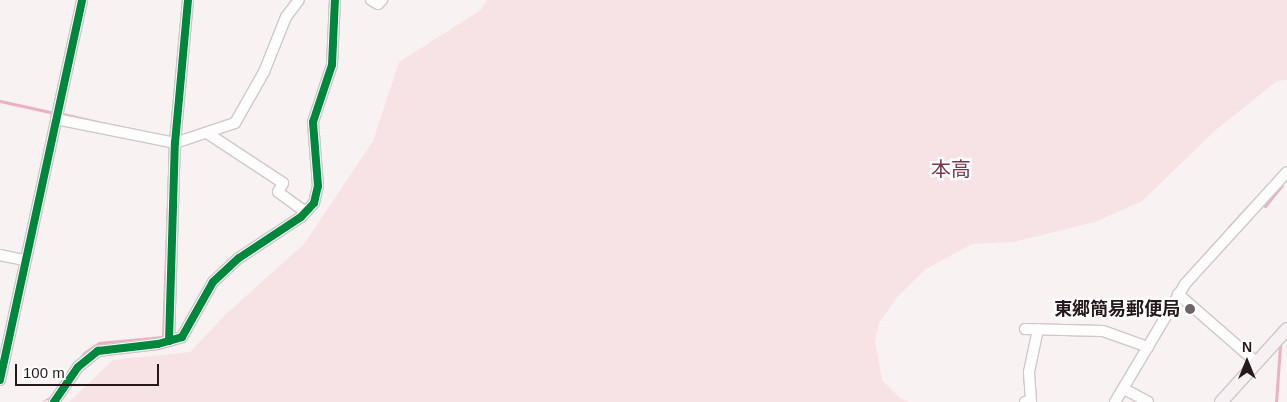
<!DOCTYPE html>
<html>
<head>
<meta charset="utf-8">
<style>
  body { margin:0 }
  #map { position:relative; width:1287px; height:402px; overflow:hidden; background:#f9f2f3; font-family:Helvetica,"Noto Sans JP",sans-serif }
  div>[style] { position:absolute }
  .green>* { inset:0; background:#f7e2e6 }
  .water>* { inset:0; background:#ebb0c1 }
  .stream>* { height:3px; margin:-1.5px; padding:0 1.5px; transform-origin:1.5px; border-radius:1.5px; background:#ebb0c1 }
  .roads { filter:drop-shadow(1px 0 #d0c7c9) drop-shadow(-1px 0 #d0c7c9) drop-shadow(0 1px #d0c7c9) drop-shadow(0 -1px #d0c7c9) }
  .minor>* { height:10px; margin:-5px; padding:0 5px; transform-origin:5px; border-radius:5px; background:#fefdfd }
  .major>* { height:12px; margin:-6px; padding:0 6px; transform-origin:6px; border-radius:6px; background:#f7f1f3 }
  .cycleway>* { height:8px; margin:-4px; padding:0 4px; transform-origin:4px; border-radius:4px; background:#00873e }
  .dots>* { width:14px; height:14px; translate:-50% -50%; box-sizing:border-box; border:2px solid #fff; border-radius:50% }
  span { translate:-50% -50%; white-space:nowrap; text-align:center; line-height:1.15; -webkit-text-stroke:5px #fff; paint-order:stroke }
  .poi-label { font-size:18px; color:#24181b; font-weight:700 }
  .right { translate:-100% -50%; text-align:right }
  .quarter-label { font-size:20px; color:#7a344b }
  .north { position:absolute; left:1222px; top:337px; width:50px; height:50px; -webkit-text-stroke:4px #fff; paint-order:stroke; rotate:0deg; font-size:14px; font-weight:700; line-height:20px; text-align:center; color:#24181b }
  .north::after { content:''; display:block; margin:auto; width:18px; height:22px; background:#24181b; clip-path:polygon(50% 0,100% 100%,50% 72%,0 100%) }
  .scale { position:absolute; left:15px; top:364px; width:144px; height:22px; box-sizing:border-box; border:2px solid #24181b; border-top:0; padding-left:6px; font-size:15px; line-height:18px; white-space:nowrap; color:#24181b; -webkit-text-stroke:4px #fff; paint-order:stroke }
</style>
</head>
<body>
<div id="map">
  <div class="green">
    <div style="clip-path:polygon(487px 0,1287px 0,1287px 80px,1277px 81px,1217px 129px,1142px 201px,1095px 222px,1013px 242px,972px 244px,926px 269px,898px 296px,879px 323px,875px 341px,882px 380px,900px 398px,910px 402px,69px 402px,113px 360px,190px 352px,227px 313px,304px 244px,373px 141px,399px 62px,481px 10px)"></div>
  </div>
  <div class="water">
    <div style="clip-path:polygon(182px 0,185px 0,164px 337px,99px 345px,73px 366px,51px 399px,41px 402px,50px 397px,84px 352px,99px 342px,162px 336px,169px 147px)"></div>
  </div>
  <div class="stream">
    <div style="left:0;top:101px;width:51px;rotate:12.4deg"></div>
    <div style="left:63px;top:114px;width:44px;rotate:13.1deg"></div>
    <div style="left:1265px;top:206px;width:27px;rotate:-51deg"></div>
    <div style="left:1229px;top:227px;width:26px;rotate:-47deg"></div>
    <div style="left:1208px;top:251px;width:25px;rotate:-48deg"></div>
    <div style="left:1190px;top:271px;width:21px;rotate:-47deg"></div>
    <div style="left:1276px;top:402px;width:56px;rotate:-85.9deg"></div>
  </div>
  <div class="roads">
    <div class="minor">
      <div style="left:371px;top:0;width:8px;rotate:30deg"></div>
      <div style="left:378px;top:4px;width:6px;rotate:-45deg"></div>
      <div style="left:56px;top:119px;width:121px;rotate:11.4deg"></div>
      <div style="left:175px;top:143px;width:63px;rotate:-18.4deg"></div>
      <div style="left:235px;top:123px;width:59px;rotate:-60.4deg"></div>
      <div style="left:264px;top:72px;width:59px;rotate:-68.2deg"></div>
      <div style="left:286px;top:17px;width:21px;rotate:-53deg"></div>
      <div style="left:207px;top:133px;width:91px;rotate:33.3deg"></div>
      <div style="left:283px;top:183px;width:10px;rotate:119deg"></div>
      <div style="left:278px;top:192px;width:34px;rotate:36deg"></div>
      <div style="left:0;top:255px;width:25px;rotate:12deg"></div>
      <div style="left:1178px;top:294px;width:105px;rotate:41.1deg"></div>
      <div style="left:1025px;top:329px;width:78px;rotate:1.5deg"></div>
      <div style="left:1103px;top:331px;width:48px;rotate:19.6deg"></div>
      <div style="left:169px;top:341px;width:198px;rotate:-88.3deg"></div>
      <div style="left:175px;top:143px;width:144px;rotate:-84.8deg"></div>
      <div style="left:0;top:380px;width:389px;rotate:-77.8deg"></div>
      <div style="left:1124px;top:389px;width:27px;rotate:28deg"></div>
      <div style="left:54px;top:402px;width:42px;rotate:-55.6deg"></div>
      <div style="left:78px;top:367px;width:26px;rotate:-39deg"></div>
      <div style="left:98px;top:351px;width:60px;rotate:-6.7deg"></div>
      <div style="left:158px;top:344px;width:25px;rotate:-16deg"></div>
      <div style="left:182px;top:337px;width:63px;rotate:-60.6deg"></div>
      <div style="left:213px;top:282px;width:35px;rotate:-43deg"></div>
      <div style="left:239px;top:258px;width:74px;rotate:-33.5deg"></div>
      <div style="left:301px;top:217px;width:19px;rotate:-47deg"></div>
      <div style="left:314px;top:203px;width:17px;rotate:-77deg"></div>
      <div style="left:318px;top:186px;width:64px;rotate:-94.5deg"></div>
      <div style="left:313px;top:122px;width:60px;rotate:-71.6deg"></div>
      <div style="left:332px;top:65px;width:65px;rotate:-87.4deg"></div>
      <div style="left:1025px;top:402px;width:6px;rotate:-9deg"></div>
      <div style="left:1031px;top:401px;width:29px;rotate:-94deg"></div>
      <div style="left:1029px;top:372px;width:44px;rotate:-78.2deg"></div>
      <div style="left:1115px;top:402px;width:137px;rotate:-59.3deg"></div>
      <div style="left:1185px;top:284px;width:151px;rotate:-47.7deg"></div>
    </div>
    <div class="major">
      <div style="left:1221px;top:402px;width:98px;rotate:-47.9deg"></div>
    </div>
  </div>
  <div class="cycleway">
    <div style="left:169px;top:341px;width:198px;rotate:-88.3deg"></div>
    <div style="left:175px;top:143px;width:144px;rotate:-84.8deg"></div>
    <div style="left:0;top:380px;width:389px;rotate:-77.8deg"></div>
    <div style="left:54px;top:402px;width:42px;rotate:-55.6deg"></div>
    <div style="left:78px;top:367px;width:26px;rotate:-39deg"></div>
    <div style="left:98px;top:351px;width:60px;rotate:-6.7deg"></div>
    <div style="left:158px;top:344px;width:25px;rotate:-16deg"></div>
    <div style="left:182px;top:337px;width:63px;rotate:-60.6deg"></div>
    <div style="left:213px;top:282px;width:35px;rotate:-43deg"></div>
    <div style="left:239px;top:258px;width:74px;rotate:-33.5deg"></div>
    <div style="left:301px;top:217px;width:19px;rotate:-47deg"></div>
    <div style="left:314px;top:203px;width:17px;rotate:-77deg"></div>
    <div style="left:318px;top:186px;width:64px;rotate:-94.5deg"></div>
    <div style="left:313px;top:122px;width:60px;rotate:-71.6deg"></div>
    <div style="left:332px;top:65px;width:65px;rotate:-87.4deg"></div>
  </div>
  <div class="dots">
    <div style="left:1190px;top:309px;background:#6f6467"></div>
  </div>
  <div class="poi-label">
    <span class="right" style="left:1180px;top:309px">東郷簡易郵便局</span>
  </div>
  <div class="quarter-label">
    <span style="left:951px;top:169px">本高</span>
  </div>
  <div class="north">N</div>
  <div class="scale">100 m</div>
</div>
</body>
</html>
